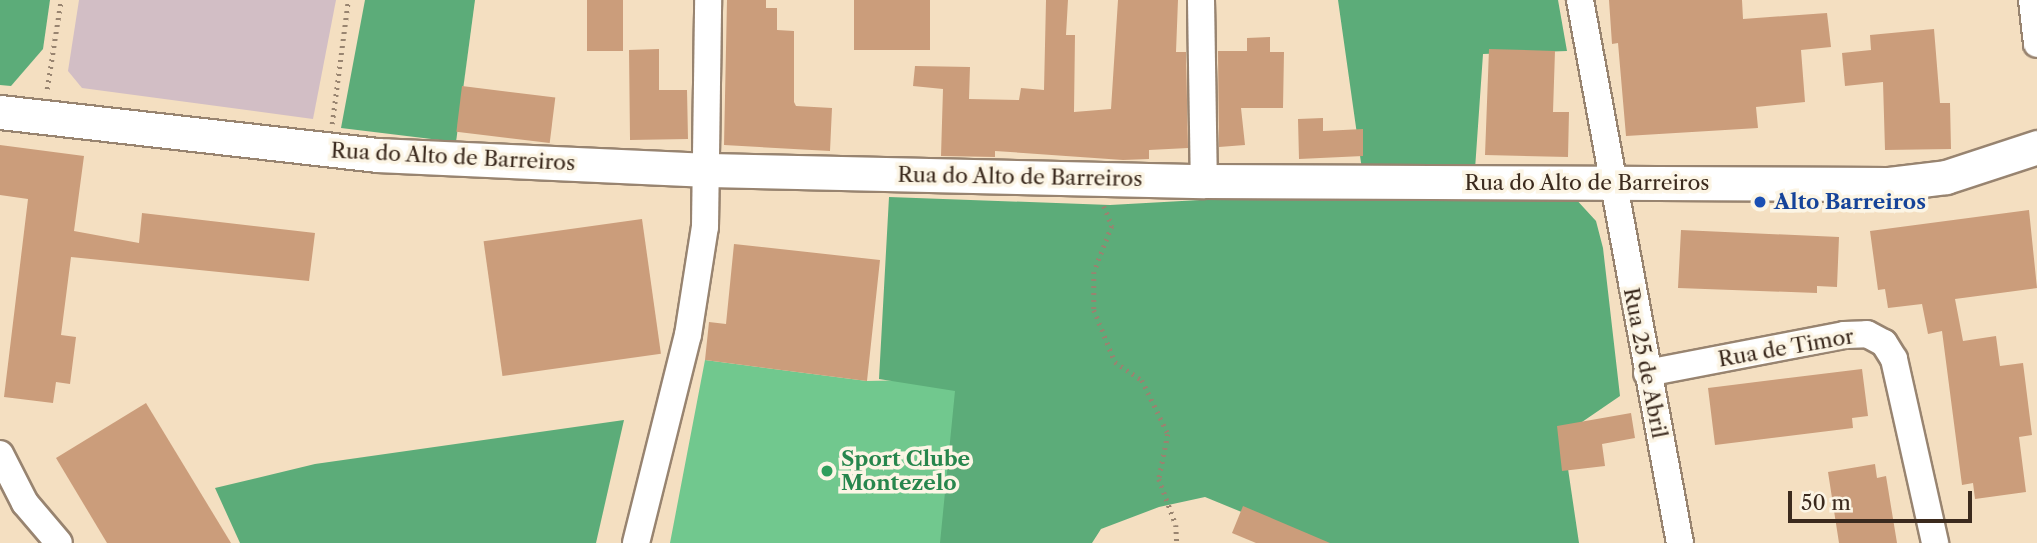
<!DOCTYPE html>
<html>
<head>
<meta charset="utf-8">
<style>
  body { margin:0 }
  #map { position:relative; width:2037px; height:543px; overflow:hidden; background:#f4dfc1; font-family:"Libre Caslon Text",serif }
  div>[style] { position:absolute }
  .industrial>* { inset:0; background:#d2bec5 }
  .green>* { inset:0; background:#71c88e }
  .forest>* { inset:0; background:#5cac79 }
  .building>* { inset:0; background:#cb9d7b; transform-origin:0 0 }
  .path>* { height:4.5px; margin-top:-2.25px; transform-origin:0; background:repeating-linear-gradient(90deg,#988470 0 2px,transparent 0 7px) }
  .roads { filter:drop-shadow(2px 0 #988470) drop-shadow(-2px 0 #988470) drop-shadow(0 2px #988470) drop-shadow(0 -2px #988470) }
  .minor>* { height:26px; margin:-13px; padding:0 13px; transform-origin:13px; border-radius:13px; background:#fff }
  .tertiary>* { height:33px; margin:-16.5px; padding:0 16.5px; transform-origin:16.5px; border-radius:16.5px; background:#fff }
  .dots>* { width:19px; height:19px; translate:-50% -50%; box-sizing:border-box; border:4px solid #fcf5e5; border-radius:50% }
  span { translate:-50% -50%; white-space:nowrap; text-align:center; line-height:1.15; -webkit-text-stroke:7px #fcf5e5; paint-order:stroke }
  .street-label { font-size:21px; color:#3b2a1e }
  .transit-label { font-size:21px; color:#164399; font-weight:700 }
  .left { translate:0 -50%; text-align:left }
  .leisure-label { font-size:21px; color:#27864d; font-weight:700 }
  .scale { position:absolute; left:1788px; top:491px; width:184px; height:32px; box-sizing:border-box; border:4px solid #3b2a1e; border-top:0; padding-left:9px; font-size:21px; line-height:24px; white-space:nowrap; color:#3b2a1e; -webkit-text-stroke:5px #fcf5e5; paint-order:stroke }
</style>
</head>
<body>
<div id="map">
  <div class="industrial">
    <div style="clip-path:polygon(79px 0,336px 0,313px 119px,82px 88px,68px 71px)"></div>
  </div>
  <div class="green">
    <div style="clip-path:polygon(705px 360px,867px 381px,960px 379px,961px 543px,670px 543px)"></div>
  </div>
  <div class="forest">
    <div style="clip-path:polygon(0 0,50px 0,43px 49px,11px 86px,0 85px)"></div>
    <div style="clip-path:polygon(365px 0,475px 0,456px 142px,341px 128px)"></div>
    <div style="clip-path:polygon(1338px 0,1558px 0,1567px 51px,1483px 54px,1473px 198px,1573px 196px,1596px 221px,1603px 248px,1620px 396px,1563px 435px,1579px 543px,1317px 543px,1205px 497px,1159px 507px,1101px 529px,1092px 543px,940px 543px,955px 391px,879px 379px,889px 197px,1110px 205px,1365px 191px)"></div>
    <div style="clip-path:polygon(624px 420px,596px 543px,240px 543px,215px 488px,315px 464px)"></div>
  </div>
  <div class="building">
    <div style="left:587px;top:0;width:36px;height:51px"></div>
    <div style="clip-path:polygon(727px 0,766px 0,766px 8px,777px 8px,777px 30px,794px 31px,794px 102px,796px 106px,832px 108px,830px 151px,724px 145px)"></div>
    <div style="left:854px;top:0;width:76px;height:50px"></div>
    <div style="clip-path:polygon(1046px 0,1068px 0,1066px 35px,1075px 35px,1074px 112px,1111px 109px,1118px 0,1178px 0,1176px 52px,1186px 52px,1188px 148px,1149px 150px,1149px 159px,1123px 160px,995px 151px,995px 157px,941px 156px,943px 89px,913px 86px,915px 66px,970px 67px,969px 99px,1019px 100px,1021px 88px,1044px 90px)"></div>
    <div style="clip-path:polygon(1609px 0,1742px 0,1743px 19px,1827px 13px,1831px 47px,1801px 50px,1805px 102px,1756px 107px,1758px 128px,1626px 136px,1618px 43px,1612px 44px)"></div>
    <div style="clip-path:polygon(1934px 29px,1940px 103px,1950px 103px,1951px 149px,1885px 150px,1883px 82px,1845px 86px,1842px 53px,1871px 50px,1870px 35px)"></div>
    <div style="clip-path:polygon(1270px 37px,1270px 52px,1284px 52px,1283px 108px,1241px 108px,1245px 145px,1219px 147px,1218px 51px,1247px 51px,1247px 38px)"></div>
    <div style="clip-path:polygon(659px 49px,659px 90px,687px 90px,688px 139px,630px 140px,629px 50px)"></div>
    <div style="clip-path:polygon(1489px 49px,1555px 51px,1553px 112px,1569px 112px,1568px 157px,1485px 155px)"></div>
    <div style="left:462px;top:86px;width:94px;height:46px;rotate:7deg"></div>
    <div style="clip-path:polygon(1323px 118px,1323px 131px,1363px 129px,1363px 156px,1299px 159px,1298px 119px)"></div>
    <div style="clip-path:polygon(0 145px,84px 156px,74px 231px,139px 243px,142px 213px,315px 233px,309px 281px,71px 257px,61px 335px,76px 337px,70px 384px,56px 382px,53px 403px,4px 397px,28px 199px,0 195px)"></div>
    <div style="clip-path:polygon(2029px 210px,2037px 288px,1955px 299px,1963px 341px,1996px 336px,2000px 366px,2023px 363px,2032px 435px,2019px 437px,2026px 492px,1975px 499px,1973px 483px,1962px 485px,1942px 331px,1928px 334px,1922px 304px,1888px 308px,1885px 289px,1878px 290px,1870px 231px)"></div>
    <div style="left:642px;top:219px;width:136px;height:160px;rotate:82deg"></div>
    <div style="clip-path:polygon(1681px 230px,1839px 237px,1837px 287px,1817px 286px,1817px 293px,1678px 288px)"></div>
    <div style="clip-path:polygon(734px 244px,880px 260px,867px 381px,705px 360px,709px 322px,726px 324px)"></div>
    <div style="clip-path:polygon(1862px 369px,1868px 416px,1852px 418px,1853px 428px,1715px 445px,1708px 388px)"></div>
    <div style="clip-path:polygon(146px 403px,231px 543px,107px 543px,56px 458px)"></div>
    <div style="clip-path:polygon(1631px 413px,1635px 438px,1602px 444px,1605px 466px,1562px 471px,1557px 426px)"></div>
    <div style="clip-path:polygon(1875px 464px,1877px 478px,1886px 476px,1897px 543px,1839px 543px,1828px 472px)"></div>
    <div style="clip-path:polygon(1243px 506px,1330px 543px,1256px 543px,1232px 533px)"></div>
  </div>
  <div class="path">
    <div style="left:47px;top:89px;width:90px;rotate:-81.1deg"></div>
    <div style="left:332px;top:124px;width:125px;rotate:-82.6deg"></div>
    <div style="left:1104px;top:206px;width:22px;rotate:68deg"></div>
    <div style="left:1112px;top:226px;width:49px;rotate:111.4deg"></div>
    <div style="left:1094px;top:272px;width:38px;rotate:90deg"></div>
    <div style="left:1094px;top:310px;width:56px;rotate:68deg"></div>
    <div style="left:1115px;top:362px;width:32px;rotate:34deg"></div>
    <div style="left:1142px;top:380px;width:60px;rotate:64.3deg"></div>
    <div style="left:1168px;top:434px;width:46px;rotate:101.3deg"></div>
    <div style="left:1159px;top:479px;width:49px;rotate:69.7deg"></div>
    <div style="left:1176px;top:525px;width:18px;rotate:87deg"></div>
  </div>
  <div class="roads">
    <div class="minor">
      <div style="left:1201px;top:0;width:181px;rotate:89.1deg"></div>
      <div style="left:1580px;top:0;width:552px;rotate:79.57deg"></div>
      <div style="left:2032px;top:0;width:44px;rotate:83.5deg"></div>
      <div style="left:1647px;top:373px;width:201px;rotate:-10.9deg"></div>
      <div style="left:1844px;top:335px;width:23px;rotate:-2deg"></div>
      <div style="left:1867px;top:334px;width:19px;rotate:28deg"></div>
      <div style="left:1884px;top:343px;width:19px;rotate:58deg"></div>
      <div style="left:1894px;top:359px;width:189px;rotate:77.4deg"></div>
      <div style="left:0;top:454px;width:55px;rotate:63deg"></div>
      <div style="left:25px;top:503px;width:52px;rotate:49.6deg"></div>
      <div style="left:636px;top:543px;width:214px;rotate:-76deg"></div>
      <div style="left:688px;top:335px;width:109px;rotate:-81.1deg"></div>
      <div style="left:705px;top:227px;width:227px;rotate:-89.2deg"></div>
    </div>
    <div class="tertiary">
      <div style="left:0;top:112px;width:379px;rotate:6.5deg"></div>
      <div style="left:377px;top:155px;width:332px;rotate:2.6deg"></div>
      <div style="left:709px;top:170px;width:495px;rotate:1.3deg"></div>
      <div style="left:1204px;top:181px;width:685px;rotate:0.25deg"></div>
      <div style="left:1889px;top:184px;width:57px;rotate:-7deg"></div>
      <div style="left:1946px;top:177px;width:96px;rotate:-18.2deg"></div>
    </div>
  </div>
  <div class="dots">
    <div style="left:1760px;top:202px;background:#1a4fb4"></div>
    <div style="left:827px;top:471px;background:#2e9e5b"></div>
  </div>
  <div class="street-label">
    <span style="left:453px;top:157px;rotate:3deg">Rua do Alto de Barreiros</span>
    <span style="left:1020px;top:177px;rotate:1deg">Rua do Alto de Barreiros</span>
    <span style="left:1587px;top:183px">Rua do Alto de Barreiros</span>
    <span style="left:1786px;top:348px;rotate:-10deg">Rua de Timor</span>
    <span style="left:1645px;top:363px;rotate:79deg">Rua 25 de Abril</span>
  </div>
  <div class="transit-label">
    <span class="left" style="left:1774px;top:202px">Alto Barreiros</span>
  </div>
  <div class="leisure-label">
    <span class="left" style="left:841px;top:471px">Sport Clube<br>Montezelo</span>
  </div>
  <div class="scale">50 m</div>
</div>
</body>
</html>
